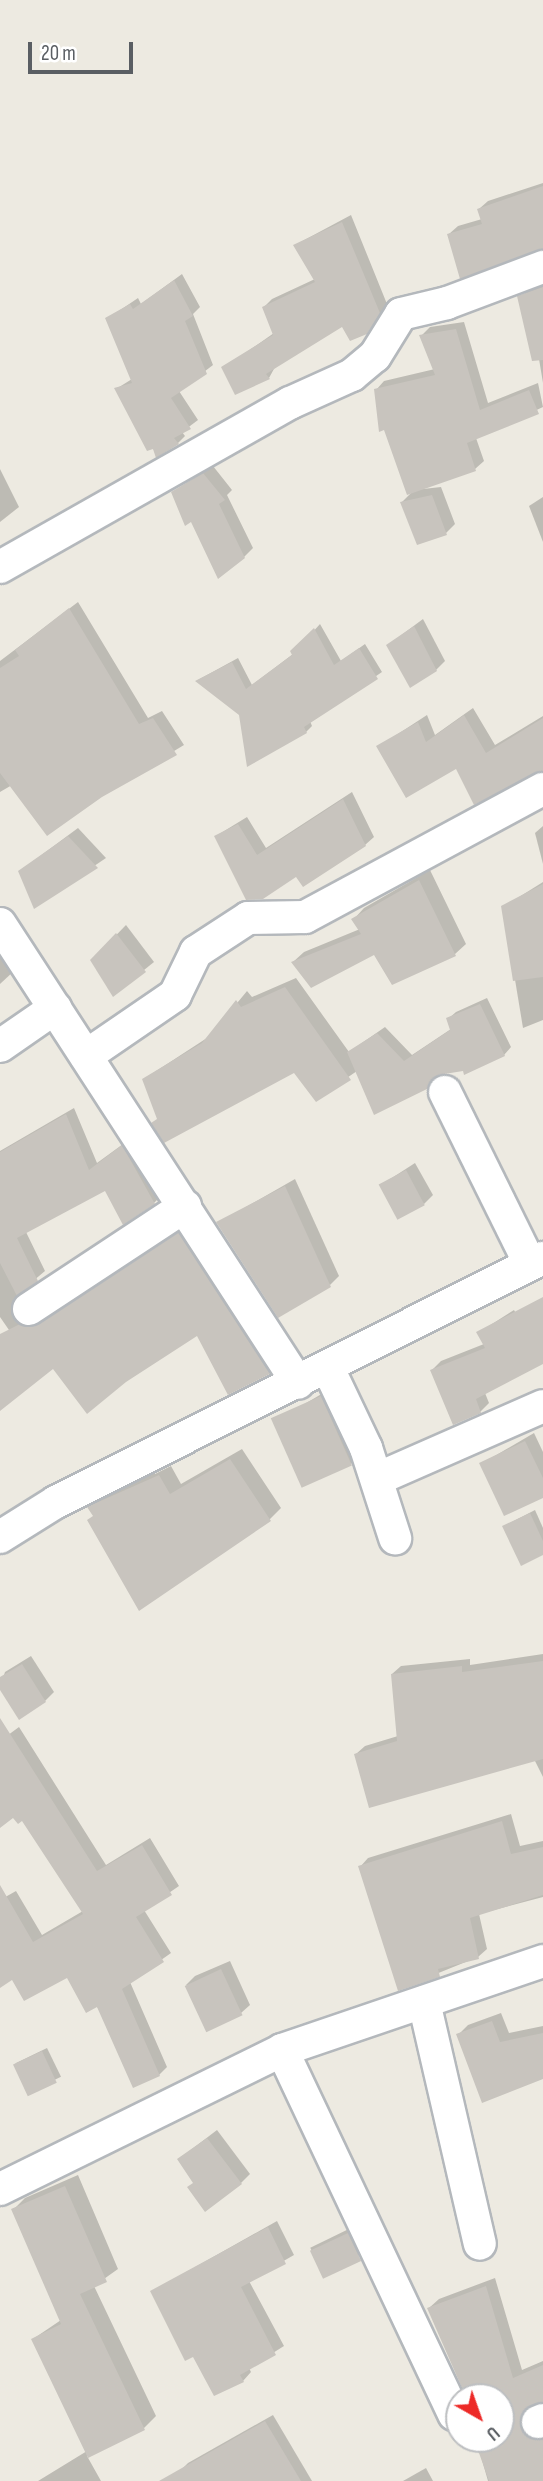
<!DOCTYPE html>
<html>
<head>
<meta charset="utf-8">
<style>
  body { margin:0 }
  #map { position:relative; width:543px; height:2481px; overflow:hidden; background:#edeae1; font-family:"Sofia Sans Condensed",sans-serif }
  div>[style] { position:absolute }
  .shadow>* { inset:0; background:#0003; transform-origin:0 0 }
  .building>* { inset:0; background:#c8c4be; transform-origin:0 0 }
  .roads { filter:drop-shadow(2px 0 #b4b8bc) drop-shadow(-2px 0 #b4b8bc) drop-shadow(0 2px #b4b8bc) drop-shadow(0 -2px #b4b8bc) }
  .street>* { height:32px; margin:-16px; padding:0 16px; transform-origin:16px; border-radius:16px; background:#fff }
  span { translate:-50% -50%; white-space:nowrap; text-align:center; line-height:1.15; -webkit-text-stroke:5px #fff; paint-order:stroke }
  .north { position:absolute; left:445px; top:2383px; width:70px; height:70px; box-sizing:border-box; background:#fff; border:2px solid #bdbfc1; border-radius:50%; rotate:140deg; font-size:19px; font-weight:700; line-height:28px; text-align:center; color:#5a5e63 }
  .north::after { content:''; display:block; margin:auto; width:24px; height:32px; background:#ed2a27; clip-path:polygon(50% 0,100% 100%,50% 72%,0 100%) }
  .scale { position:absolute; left:28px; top:42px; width:105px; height:32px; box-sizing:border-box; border:4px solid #5a5e63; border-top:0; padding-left:9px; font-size:21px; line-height:24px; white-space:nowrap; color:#5a5e63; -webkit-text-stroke:5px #fff; paint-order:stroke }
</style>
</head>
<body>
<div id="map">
  <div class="shadow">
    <div style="clip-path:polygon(543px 183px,543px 249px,449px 234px,458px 226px,482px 219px,479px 209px,488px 201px)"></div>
    <div style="clip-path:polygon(351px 215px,387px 304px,375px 323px,366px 332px,343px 325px,275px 367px,269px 378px,224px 368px,274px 333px,264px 307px,272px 299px,315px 279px,295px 245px)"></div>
    <div style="clip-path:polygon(182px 274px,200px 307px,193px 314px,213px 365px,179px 391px,198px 420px,182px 432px,185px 436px,178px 443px,157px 455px,116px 389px,132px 379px,107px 319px,138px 298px,141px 304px)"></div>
    <div style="clip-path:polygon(543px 282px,543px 383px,532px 317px,519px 297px)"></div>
    <div style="clip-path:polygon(464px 322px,488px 403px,538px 383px,543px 407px,476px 438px,484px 461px,475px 469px,414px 490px,441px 487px,455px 524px,446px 533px,402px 502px,414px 490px,376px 390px,384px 381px,435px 369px,421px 336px,430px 327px)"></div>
    <div style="clip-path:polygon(213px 466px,232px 490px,227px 495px,253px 548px,244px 557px,192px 520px,173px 492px)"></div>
    <div style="clip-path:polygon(0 469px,19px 507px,0 522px)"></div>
    <div style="clip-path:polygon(543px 497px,543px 542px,529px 506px)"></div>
    <div style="clip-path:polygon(78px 602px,148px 718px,162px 711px,184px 745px,101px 795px,12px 785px,0 792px,0 661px)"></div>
    <div style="clip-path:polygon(423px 619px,445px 661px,436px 670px,388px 645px)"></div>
    <div style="clip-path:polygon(320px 624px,341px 661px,365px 644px,382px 672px,310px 721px,312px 726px,306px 732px,241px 715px,198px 680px,238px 658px,252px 685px,293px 654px)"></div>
    <div style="clip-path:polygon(473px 708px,495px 745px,543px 716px,543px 758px,456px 767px,378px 747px,427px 715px,435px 735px)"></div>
    <div style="clip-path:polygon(352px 792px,374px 837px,365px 845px,297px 874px,216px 836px,247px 817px,266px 848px)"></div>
    <div style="clip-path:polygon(543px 826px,543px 864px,535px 833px)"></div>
    <div style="clip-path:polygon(78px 828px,106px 858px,35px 906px,20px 871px)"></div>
    <div style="clip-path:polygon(430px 870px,466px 944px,455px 954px,374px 953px,293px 962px,304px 952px,360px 929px,354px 919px,364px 908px)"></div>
    <div style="clip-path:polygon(543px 882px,543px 1020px,523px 1028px,503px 907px)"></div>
    <div style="clip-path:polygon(126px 925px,154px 962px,113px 995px,92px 960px)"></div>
    <div style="clip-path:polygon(0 955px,14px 971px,0 984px)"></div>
    <div style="clip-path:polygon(296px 978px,349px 1052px,385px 1027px,412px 1055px,451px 1029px,448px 1019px,456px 1012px,487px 998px,511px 1047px,504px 1055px,464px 1069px,357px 1071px,316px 1099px,294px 1070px,159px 1118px,144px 1079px,210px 1036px,247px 991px,252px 997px)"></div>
    <div style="clip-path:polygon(74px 1108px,97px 1163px,130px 1139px,162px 1195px,154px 1203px,106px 1188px,26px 1232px,45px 1271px,20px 1292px,21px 1310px,30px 1318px,49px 1317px,187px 1226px,277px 1365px,269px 1373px,229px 1393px,198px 1333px,53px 1366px,0 1409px,0 1357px,18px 1343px,0 1317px,0 1151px)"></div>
    <div style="clip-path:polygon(415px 1163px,433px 1195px,424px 1204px,381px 1185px)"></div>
    <div style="clip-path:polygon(295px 1179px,339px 1276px,330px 1285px,218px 1223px)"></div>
    <div style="clip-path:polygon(514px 1310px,541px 1359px,485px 1393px,489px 1403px,480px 1412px,432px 1370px,441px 1361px,484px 1344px,478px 1333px)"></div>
    <div style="clip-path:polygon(330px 1389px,360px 1455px,351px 1464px,274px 1422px)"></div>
    <div style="clip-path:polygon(534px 1433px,543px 1452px,543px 1496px,481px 1464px)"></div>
    <div style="clip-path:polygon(242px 1449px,281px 1508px,269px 1520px,94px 1515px,90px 1507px,101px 1496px,153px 1470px,155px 1474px,171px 1466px,181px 1484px)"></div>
    <div style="clip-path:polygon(535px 1510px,543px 1528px,543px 1553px,504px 1526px)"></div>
    <div style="clip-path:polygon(543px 1654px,543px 1777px,534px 1759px,356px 1754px,365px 1746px,398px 1736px,392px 1674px,401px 1666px,470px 1659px,470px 1665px)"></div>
    <div style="clip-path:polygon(31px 1656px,54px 1692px,45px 1701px,0 1687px,5px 1672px)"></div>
    <div style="clip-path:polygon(19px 1727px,106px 1865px,150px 1838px,179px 1886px,144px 1910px,171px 1953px,130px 1982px,167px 2067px,159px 2075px,68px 1975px,13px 1978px,0 1986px,0 1900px,16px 1891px,42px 1935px,83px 1911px,22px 1819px,14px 1815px,0 1826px,0 1741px)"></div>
    <div style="clip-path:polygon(511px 1814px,520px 1846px,543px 1841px,543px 1897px,479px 1914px,487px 1949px,478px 1957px,399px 1989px,360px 1867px,368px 1858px)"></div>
    <div style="clip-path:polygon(230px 1961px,250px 2005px,241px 2013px,186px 1985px,195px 1976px)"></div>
    <div style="clip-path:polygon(501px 2013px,509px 2033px,543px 2026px,543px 2078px,458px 2035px,468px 2025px)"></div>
    <div style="left:47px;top:2048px;width:32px;height:35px;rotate:64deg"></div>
    <div style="clip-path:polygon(217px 2130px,250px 2174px,241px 2183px,195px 2182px,179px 2159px)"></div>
    <div style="clip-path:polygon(78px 2175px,118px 2269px,94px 2286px,156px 2416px,144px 2428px,87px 2456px,101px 2481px,38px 2481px,87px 2451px,33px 2339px,61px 2320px,13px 2210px,25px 2198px)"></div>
    <div style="clip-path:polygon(277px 2221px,294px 2255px,249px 2281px,284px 2346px,249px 2368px,251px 2372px,243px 2381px,194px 2355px,153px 2291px)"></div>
    <div style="left:357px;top:2225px;width:28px;height:52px;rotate:64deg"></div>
    <div style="clip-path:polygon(495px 2278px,522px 2370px,543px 2361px,543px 2400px,529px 2408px,530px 2420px,543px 2430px,543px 2481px,488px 2481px,476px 2439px,501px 2439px,501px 2397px,468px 2397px,429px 2308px,439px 2299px)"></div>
    <div style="clip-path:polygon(273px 2415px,312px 2481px,186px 2481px,180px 2471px,188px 2463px)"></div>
    <div style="clip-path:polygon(426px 2468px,433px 2481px,403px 2481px)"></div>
  </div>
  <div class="building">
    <div style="clip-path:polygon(543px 186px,543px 249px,460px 279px,447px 234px,482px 224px,477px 209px)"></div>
    <div style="clip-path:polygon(342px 222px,380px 313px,367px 334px,350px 341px,342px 327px,266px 374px,270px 379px,235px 395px,221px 367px,273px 335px,262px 307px,315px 282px,293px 245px)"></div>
    <div style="clip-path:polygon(174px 280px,193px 316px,185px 321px,207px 374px,171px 398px,191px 429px,174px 438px,179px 444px,156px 458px,153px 449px,147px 451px,114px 388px,132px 383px,105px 318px,130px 304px,133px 309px)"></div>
    <div style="clip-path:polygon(543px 287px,543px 360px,532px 361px,517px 296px)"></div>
    <div style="clip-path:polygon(456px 329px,480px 410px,529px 390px,539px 414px,467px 443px,476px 471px,407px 495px,384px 430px,379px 432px,374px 389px,435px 375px,419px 335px)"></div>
    <div style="clip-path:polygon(203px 473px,225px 500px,219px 504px,245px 558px,218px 579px,191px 522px,185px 526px,171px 492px)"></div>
    <div style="clip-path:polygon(432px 495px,447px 535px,417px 545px,400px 502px)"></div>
    <div style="clip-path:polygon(69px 608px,139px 724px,153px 718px,177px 755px,102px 797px,47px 836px,0 773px,0 668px,19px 656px,15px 650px)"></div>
    <div style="clip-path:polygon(414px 626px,437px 671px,410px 688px,386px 645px)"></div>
    <div style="clip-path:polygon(314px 628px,334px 665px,359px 648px,378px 679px,304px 727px,307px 733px,247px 767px,239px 715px,195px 681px,232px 662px,246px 689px,292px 655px,290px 651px)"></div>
    <div style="clip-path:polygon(464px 715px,486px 753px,543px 718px,543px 771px,474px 805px,456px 769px,406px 798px,376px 746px,418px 722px,426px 742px)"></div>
    <div style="clip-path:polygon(343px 799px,366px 846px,303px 887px,296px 877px,263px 899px,246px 900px,214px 836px,238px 824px,257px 855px)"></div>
    <div style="clip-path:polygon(68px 836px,98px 868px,34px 909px,18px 871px)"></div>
    <div style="clip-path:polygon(419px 880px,456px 956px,392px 985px,374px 955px,311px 988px,291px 962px,361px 934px,351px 919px)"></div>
    <div style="clip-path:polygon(543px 884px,543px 977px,513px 981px,501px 906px)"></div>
    <div style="clip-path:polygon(116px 933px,146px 972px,113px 997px,90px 960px)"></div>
    <div style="clip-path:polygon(285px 987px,351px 1080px,316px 1102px,294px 1073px,164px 1143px,151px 1123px,157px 1119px,142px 1079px,202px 1043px,236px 1000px,241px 1007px)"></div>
    <div style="clip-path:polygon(480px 1004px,505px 1056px,464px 1075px,463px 1071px,438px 1075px,427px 1089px,374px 1115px,347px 1052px,377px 1033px,404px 1061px,450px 1030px,446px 1018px)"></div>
    <div style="clip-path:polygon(66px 1114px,89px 1170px,122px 1145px,155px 1204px,123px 1225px,105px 1191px,17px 1238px,38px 1281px,17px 1296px,0 1263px,0 1152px)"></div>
    <div style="left:406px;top:1170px;width:40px;height:31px;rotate:62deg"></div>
    <div style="clip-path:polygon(285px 1186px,331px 1287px,278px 1318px,216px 1222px)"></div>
    <div style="clip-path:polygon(178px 1232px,270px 1374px,228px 1395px,197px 1336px,126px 1382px,87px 1414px,53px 1369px,0 1411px,0 1334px,20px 1324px,39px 1324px)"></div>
    <div style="clip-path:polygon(543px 1297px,543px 1364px,476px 1399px,481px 1413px,453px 1425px,430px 1370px,485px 1348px,476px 1332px)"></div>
    <div style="left:321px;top:1396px;width:76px;height:55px;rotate:66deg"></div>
    <div style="clip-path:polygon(525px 1441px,543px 1478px,543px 1498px,504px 1516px,479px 1463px)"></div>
    <div style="clip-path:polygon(230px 1459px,271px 1521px,139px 1611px,87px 1520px,93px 1516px,87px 1507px,159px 1475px,170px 1494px)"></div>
    <div style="clip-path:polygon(530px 1513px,543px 1541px,543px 1555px,521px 1566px,502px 1526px)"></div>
    <div style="clip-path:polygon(543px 1661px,543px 1759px,369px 1808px,354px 1754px,397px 1741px,391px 1674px,462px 1666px,462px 1672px)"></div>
    <div style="clip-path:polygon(22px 1664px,46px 1702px,19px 1720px,0 1690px,0 1677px)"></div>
    <div style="clip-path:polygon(0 1718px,97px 1871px,142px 1845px,172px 1895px,136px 1917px,164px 1962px,122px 1989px,160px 2076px,133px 2088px,97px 2007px,86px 2013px,67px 1978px,24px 2001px,12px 1980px,0 1988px,0 1885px,33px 1942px,83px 1914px,22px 1821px,18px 1824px,13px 1818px,0 1828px)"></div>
    <div style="clip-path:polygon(502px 1821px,511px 1854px,543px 1847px,543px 1895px,470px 1918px,479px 1959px,438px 1969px,440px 1977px,398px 1991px,358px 1866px)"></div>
    <div style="left:221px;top:1969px;width:51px;height:40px;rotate:65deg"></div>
    <div style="clip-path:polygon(492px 2021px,500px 2042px,543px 2033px,543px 2079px,482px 2103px,456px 2034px)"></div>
    <div style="left:42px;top:2051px;width:35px;height:32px;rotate:65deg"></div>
    <div style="clip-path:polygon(207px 2138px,242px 2184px,205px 2212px,187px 2187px,193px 2183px,177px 2159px)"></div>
    <div style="clip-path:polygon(65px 2186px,107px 2282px,80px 2294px,145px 2430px,88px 2458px,31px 2339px,61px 2324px,11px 2209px)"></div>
    <div style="clip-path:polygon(268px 2227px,286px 2264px,241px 2287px,276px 2355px,240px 2375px,244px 2382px,214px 2396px,193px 2357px,185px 2361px,150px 2291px)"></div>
    <div style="left:348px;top:2233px;width:31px;height:42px;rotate:65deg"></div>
    <div style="clip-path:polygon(486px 2286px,513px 2378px,543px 2365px,543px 2402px,524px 2410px,520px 2420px,526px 2436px,543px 2439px,543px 2481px,489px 2481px,474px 2439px,501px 2439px,501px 2397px,466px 2397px,427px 2308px)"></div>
    <div style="clip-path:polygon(265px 2421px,301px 2481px,159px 2481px)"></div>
  </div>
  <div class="roads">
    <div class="street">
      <div style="left:0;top:567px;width:333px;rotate:-29.5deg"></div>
      <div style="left:290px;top:403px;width:68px;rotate:-24.3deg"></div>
      <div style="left:352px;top:375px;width:30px;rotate:-40deg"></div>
      <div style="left:375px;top:356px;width:49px;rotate:-58.2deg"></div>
      <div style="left:401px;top:314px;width:47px;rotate:-13.4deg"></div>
      <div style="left:447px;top:303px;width:103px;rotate:-20.6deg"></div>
      <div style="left:0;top:924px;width:547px;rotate:57.01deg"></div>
      <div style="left:0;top:1046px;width:67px;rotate:-34.6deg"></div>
      <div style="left:86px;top:1056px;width:108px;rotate:-34.4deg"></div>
      <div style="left:175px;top:995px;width:48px;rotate:-64deg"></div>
      <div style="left:196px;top:952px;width:62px;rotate:-33.2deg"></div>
      <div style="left:248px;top:918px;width:57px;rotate:-1deg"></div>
      <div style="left:305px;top:917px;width:270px;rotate:-28.3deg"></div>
      <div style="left:445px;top:1092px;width:192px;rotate:63.7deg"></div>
      <div style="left:29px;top:1309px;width:187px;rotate:-33.4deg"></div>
      <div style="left:328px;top:1368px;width:89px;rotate:64.6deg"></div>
      <div style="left:366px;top:1448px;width:95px;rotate:72.1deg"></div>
      <div style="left:377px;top:1479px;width:181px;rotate:-23.7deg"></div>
      <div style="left:0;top:1537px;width:66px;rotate:-32deg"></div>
      <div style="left:56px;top:1502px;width:545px;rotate:-26.61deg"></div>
      <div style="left:424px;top:2002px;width:248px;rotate:77deg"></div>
      <div style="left:282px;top:2050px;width:403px;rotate:64.7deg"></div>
      <div style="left:0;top:2189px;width:314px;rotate:-26.2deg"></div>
      <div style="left:282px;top:2050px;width:276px;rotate:-18.8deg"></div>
      <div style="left:538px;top:2422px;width:5px;rotate:-22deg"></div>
    </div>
  </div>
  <div class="north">U</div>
  <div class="scale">20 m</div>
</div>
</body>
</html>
